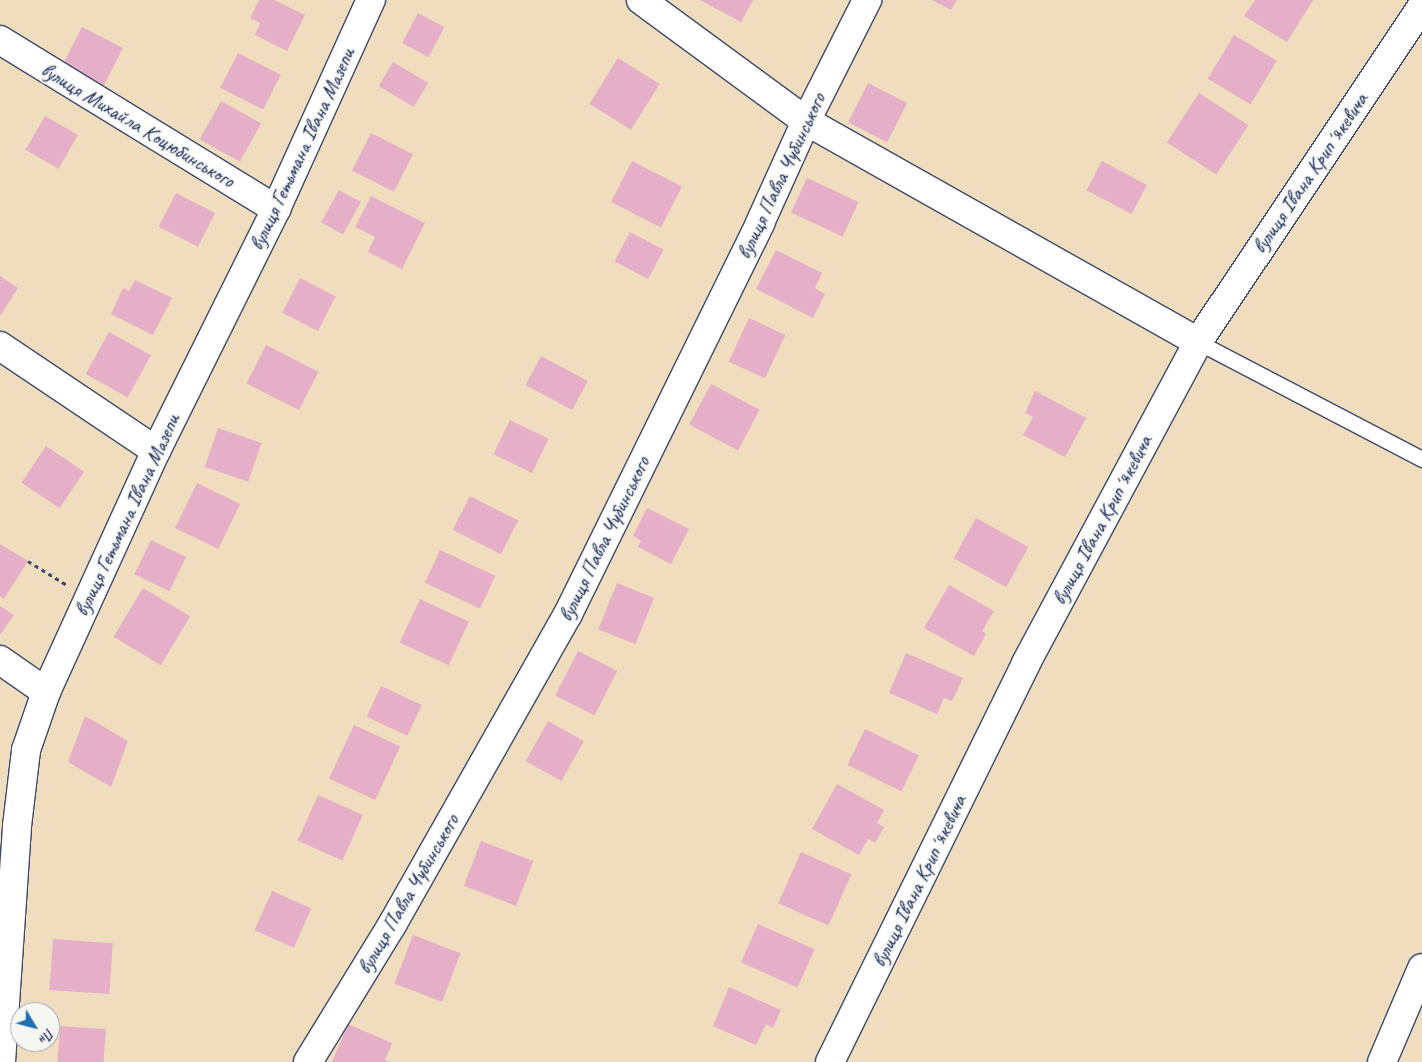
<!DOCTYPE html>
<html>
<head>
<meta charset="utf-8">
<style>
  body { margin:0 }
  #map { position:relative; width:1422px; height:1062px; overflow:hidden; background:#f0ddbd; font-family:Caveat,sans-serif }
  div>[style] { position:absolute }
  .building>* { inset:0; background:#e5afc8; transform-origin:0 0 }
  .path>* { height:3px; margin-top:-1.5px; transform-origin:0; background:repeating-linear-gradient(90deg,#3b496c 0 4px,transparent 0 8px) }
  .roads { filter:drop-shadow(1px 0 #3b496c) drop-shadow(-1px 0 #3b496c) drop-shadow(0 1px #3b496c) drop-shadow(0 -1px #3b496c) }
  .lane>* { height:15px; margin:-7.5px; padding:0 7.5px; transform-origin:7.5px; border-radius:7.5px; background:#fff }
  .street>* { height:28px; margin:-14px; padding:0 14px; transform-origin:14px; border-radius:14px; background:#fff }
  .secondary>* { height:28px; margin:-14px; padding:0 14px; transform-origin:14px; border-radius:14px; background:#fff }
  span { translate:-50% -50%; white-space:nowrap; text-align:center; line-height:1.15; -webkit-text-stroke:4px #f6f6f2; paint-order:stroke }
  .street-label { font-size:21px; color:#1b2f5e }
  .north { position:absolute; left:10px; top:1002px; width:50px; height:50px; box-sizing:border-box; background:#f6f6f2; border:1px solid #9ea6b7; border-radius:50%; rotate:127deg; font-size:14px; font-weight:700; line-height:20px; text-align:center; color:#1b2f5e }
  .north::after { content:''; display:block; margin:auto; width:18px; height:22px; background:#1f6fb2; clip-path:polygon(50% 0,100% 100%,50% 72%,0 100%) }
</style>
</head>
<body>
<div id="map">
  <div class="building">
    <div style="clip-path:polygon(259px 0,274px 0,305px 15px,287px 51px,255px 35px,260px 23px,250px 18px)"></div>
    <div style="clip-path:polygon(700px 0,753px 0,741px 22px)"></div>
    <div style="clip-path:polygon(932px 0,957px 0,951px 10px)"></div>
    <div style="clip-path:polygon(1255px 0,1313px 0,1287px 42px,1244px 16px)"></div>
    <div style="left:418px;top:13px;width:30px;height:34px;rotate:28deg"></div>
    <div style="left:82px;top:27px;width:46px;height:45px;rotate:27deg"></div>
    <div style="left:1234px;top:35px;width:50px;height:51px;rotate:31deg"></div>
    <div style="left:238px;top:53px;width:48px;height:39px;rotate:27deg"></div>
    <div style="left:618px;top:58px;width:49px;height:54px;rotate:32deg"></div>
    <div style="left:393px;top:62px;width:41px;height:28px;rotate:31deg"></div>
    <div style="left:868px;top:83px;width:44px;height:44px;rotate:27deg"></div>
    <div style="left:1199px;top:93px;width:59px;height:59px;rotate:33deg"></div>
    <div style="left:221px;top:101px;width:46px;height:44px;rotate:29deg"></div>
    <div style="left:45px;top:116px;width:38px;height:39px;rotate:30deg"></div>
    <div style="left:371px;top:133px;width:47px;height:42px;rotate:27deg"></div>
    <div style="left:632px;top:161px;width:56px;height:46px;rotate:27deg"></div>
    <div style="left:1102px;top:161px;width:51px;height:33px;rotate:28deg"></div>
    <div style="left:807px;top:178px;width:57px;height:38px;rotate:25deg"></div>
    <div style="left:339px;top:190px;width:25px;height:37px;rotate:29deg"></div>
    <div style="left:176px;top:193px;width:44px;height:38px;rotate:27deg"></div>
    <div style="clip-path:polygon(371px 196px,425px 223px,402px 269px,368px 252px,375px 237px,355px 227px)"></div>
    <div style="left:630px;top:232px;width:38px;height:33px;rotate:28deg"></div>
    <div style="clip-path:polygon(776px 250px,822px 273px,815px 288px,825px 294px,813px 318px,756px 289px)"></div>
    <div style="clip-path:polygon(0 276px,18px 288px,0 316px)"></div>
    <div style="left:300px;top:278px;width:40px;height:39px;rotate:27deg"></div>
    <div style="clip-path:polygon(135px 280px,172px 298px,153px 335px,111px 314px,123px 288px,129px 291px)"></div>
    <div style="left:749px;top:318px;width:40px;height:48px;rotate:25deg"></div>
    <div style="left:109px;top:332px;width:48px;height:48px;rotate:29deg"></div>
    <div style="left:266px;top:345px;width:59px;height:43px;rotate:27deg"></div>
    <div style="left:541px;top:356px;width:53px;height:33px;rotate:28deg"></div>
    <div style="left:711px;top:384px;width:55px;height:46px;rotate:28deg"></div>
    <div style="clip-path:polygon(1035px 391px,1086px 418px,1065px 457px,1023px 435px,1033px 417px,1025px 413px)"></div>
    <div style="left:510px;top:420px;width:43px;height:38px;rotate:26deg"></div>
    <div style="left:218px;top:428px;width:46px;height:41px;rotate:19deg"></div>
    <div style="left:46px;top:446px;width:46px;height:44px;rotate:34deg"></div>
    <div style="left:197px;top:483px;width:48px;height:50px;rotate:26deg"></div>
    <div style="left:470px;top:496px;width:54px;height:38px;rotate:27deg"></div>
    <div style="clip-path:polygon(647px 508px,689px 529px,671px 564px,638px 547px,641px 541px,633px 536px)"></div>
    <div style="left:976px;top:518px;width:60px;height:46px;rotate:29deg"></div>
    <div style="left:151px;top:540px;width:39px;height:38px;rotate:26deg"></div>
    <div style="clip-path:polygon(0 544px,28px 561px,4px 599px,0 596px)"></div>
    <div style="left:440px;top:550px;width:61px;height:36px;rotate:25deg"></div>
    <div style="left:617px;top:583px;width:40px;height:50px;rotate:22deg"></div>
    <div style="clip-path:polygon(949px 585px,994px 611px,982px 631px,986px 634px,974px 656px,924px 628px)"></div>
    <div style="left:143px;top:588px;width:55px;height:57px;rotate:31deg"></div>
    <div style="left:420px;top:599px;width:54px;height:48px;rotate:25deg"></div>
    <div style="clip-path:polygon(0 606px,14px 615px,0 635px)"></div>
    <div style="left:578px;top:651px;width:44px;height:50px;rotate:27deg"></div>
    <div style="clip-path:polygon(906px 653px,963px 678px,952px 701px,944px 698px,937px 714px,889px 693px)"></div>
    <div style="left:381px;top:686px;width:45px;height:34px;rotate:25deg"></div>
    <div style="clip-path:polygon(85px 716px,128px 741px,111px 787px,68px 762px)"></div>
    <div style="left:548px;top:721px;width:41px;height:46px;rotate:29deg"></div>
    <div style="left:354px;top:725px;width:51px;height:59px;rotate:25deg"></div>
    <div style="left:865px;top:729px;width:60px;height:40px;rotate:26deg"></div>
    <div style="clip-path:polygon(837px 784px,884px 810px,877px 823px,884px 827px,875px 843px,868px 839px,859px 855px,812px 829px)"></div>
    <div style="left:318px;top:795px;width:49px;height:50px;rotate:24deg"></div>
    <div style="left:481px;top:841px;width:56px;height:48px;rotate:21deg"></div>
    <div style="left:801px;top:852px;width:55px;height:56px;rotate:24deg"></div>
    <div style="left:272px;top:891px;width:43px;height:43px;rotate:24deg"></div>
    <div style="left:758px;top:924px;width:62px;height:42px;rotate:24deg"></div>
    <div style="left:413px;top:935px;width:51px;height:52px;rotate:21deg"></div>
    <div style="left:53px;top:939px;width:60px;height:51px;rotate:4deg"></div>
    <div style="clip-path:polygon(729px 987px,781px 1010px,773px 1028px,766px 1024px,756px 1045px,713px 1026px)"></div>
    <div style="clip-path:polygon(348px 1024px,392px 1043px,385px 1060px,389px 1062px,332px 1062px)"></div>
    <div style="left:60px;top:1026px;width:46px;height:36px;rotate:4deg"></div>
  </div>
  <div class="path">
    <div style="left:28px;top:561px;width:46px;rotate:31.6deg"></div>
  </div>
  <div class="roads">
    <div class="lane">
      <div style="left:1198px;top:342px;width:253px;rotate:27.6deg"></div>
    </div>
    <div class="street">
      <div style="left:641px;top:0;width:205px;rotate:36.3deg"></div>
      <div style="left:806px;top:121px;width:450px;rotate:29.4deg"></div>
      <div style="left:0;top:40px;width:324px;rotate:31.5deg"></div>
      <div style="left:0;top:346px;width:188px;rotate:33.9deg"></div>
      <div style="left:0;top:660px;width:56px;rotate:34.8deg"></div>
      <div style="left:1px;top:1062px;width:237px;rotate:-86.1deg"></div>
      <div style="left:17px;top:826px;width:77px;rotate:-83.2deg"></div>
      <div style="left:26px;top:750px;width:61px;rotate:-71deg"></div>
      <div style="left:46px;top:692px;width:265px;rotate:-65.5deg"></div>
      <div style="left:156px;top:451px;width:270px;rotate:-63.6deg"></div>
      <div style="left:276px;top:209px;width:230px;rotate:-65.6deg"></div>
      <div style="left:308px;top:1062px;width:161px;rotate:-58.5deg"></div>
      <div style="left:392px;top:925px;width:357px;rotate:-60.5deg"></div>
      <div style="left:568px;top:614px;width:436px;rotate:-63.8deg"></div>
      <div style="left:760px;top:223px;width:112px;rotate:-65.7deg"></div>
      <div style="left:806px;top:121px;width:136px;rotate:-63.2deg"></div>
    </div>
    <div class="secondary">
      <div style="left:830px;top:1062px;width:445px;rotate:-63.8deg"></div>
      <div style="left:1026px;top:663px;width:364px;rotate:-61.8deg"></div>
      <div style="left:1198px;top:342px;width:404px;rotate:-56.3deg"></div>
      <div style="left:1382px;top:1062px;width:102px;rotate:-66.9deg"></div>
    </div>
  </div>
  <div class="street-label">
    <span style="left:138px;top:125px;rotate:31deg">вулиця Михайла Коцюбинського</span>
    <span style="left:302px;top:149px;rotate:-65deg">вулиця Гетьмана Івана Мазепи</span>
    <span style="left:1310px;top:173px;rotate:-56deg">вулиця Івана Крипʼякевича</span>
    <span style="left:781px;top:176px;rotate:-65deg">вулиця Павла Чубинського</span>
    <span style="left:127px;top:515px;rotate:-65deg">вулиця Гетьмана Івана Мазепи</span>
    <span style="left:1102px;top:520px;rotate:-62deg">вулиця Івана Крипʼякевича</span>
    <span style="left:604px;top:539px;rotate:-64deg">вулиця Павла Чубинського</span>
    <span style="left:919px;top:881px;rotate:-64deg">вулиця Івана Крипʼякевича</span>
    <span style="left:408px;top:894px;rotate:-60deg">вулиця Павла Чубинського</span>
  </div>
  <div class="north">Пн</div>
</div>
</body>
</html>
